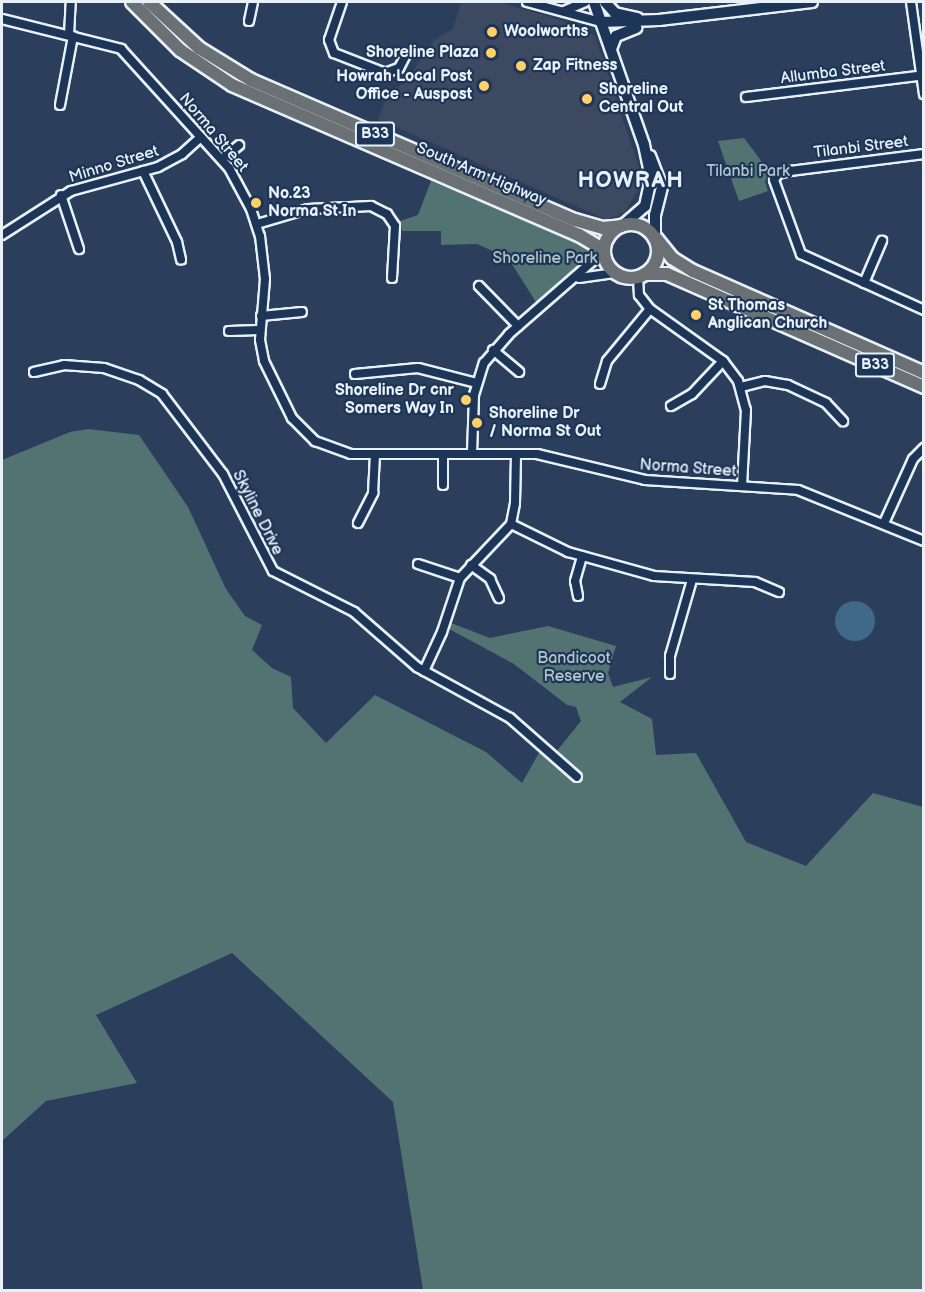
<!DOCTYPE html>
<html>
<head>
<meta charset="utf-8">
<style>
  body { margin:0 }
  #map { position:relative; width:925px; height:1292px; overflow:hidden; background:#2b3e5b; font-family:"Balsamiq Sans",sans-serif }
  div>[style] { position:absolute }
  .built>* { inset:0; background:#3c4960 }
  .green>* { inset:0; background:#537373 }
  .water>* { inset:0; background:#3f6987 }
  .round { border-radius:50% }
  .roads { filter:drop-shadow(2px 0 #e8f1f8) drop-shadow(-2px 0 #e8f1f8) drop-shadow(0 2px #e8f1f8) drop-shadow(0 -2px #e8f1f8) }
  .street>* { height:8px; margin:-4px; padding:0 4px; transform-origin:4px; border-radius:4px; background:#1d3557 }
  .secondary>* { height:10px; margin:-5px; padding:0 5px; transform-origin:5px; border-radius:5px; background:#1d3557 }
  .primary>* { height:12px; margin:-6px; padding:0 6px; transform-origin:6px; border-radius:6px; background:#6a7074 }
  .primary>.ring { margin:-6px; padding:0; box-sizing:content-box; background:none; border:12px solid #6a7074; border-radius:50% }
  .dots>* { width:16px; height:16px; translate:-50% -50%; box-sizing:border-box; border:3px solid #1d3557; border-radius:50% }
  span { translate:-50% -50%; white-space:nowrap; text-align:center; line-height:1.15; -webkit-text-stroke:4.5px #1d3557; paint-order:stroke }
  .shield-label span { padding:2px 4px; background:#1d3557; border:2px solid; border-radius:4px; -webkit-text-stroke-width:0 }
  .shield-label { font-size:15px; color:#e8f1f8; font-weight:700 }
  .poi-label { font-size:16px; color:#e8f1f8; font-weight:700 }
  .left { translate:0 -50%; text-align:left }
  .right { translate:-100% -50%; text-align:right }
  .street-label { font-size:16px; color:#e8f1f8 }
  .park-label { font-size:16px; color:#b4c5c9 }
  .district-label { font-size:22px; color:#e8f1f8; font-weight:700; letter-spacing:1.5px }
  .frame { position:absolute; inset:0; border:3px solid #e8f1f8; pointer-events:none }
</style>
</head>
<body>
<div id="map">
  <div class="built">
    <div style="clip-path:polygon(461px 2px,499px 2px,577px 25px,595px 36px,641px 173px,643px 181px,625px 212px,607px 220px,378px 119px,389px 91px,405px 83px,434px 40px,453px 29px)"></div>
  </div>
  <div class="green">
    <div style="clip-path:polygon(744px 138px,769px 171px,765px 181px,768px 191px,739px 201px,718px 141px)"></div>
    <div style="clip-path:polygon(431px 181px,573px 240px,594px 254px,536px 302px,508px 258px,477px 244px,441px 245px,441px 231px,402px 231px,400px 221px,418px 215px)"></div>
    <div style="clip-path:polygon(88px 429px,139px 435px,188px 507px,226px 589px,245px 616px,262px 625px,252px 650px,272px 668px,291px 677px,293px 708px,326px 743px,375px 695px,486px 752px,522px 783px,540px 751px,556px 752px,581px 721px,576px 707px,567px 705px,514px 664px,449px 629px,451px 623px,490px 638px,548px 626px,616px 646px,608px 673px,613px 687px,652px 677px,620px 702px,652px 719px,656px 755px,696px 753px,746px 842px,806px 866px,873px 793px,923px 807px,923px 1290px,423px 1290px,393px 1102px,232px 953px,96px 1015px,137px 1083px,46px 1101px,2px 1141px,2px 460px,70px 432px)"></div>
  </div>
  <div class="water">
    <div class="round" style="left:835px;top:601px;width:40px;height:40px"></div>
  </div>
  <div class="roads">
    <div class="street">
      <div style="left:342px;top:2px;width:40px;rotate:108.9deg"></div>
      <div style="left:329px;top:40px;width:14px;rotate:69deg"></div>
      <div style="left:334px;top:53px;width:55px;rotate:21.4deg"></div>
      <div style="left:385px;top:73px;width:15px;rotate:-20deg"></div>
      <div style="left:399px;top:68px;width:17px;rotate:-62deg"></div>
      <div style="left:527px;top:2px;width:77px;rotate:15.1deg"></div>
      <div style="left:911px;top:2px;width:93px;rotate:82deg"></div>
      <div style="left:564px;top:11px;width:23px;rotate:-23deg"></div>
      <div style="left:2px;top:19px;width:123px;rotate:14.1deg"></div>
      <div style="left:121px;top:49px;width:161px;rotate:47.8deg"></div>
      <div style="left:229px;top:168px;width:47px;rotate:61.8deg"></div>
      <div style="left:251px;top:209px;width:28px;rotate:72deg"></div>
      <div style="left:260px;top:236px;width:43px;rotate:83.4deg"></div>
      <div style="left:265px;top:279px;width:61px;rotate:94.7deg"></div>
      <div style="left:260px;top:340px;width:21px;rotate:79deg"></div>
      <div style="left:264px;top:361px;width:64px;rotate:63.8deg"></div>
      <div style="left:292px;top:418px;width:33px;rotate:45deg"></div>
      <div style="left:315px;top:441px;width:38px;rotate:20deg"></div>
      <div style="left:351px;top:454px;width:186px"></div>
      <div style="left:537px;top:454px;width:111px;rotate:13.5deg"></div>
      <div style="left:645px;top:480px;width:153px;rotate:3.7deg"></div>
      <div style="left:798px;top:490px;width:136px;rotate:22deg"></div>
      <div style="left:249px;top:21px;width:19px;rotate:-78deg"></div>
      <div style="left:69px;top:35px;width:33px;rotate:-87deg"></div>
      <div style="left:746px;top:97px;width:179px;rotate:-7deg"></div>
      <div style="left:60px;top:105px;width:70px;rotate:-79.3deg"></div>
      <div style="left:924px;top:154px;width:135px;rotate:172.8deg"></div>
      <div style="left:790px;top:171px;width:12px;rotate:166deg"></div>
      <div style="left:778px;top:174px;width:7px;rotate:124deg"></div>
      <div style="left:774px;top:180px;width:79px;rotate:70deg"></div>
      <div style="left:801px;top:254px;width:135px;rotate:24.5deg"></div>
      <div style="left:222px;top:159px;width:22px;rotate:-39deg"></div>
      <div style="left:143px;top:171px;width:79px;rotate:64.4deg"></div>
      <div style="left:177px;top:242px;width:18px;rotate:77deg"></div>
      <div style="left:61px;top:195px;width:57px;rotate:71.6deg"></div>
      <div style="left:257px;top:224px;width:53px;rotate:-16.4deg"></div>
      <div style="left:308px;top:209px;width:63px;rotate:-2.7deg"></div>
      <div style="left:371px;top:206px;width:18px;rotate:27deg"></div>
      <div style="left:387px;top:214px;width:14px;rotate:56deg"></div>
      <div style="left:395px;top:226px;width:52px;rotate:93.3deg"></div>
      <div style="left:2px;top:235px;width:82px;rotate:-32.5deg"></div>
      <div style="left:71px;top:191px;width:90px;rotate:-15.4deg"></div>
      <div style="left:158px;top:167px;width:27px;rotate:-28deg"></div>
      <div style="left:182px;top:154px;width:25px;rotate:-42deg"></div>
      <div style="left:638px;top:277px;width:18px;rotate:87deg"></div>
      <div style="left:639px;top:295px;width:18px;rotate:52deg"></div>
      <div style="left:650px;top:309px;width:90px;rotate:35.5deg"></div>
      <div style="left:723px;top:361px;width:25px;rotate:53deg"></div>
      <div style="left:738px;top:381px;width:30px;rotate:75deg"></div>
      <div style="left:746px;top:410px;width:76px;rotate:93deg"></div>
      <div style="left:579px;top:278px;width:37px;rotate:-8deg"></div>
      <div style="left:864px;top:283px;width:46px;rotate:-66.8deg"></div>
      <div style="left:479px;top:286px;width:56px;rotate:45.7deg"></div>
      <div style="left:261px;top:316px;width:41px;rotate:-5.6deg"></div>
      <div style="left:229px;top:331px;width:30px;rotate:-2deg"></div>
      <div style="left:493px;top:350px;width:34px;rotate:40deg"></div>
      <div style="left:34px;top:372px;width:31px;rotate:-13deg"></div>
      <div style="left:64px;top:365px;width:40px;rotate:4.3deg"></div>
      <div style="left:104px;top:368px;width:37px;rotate:19deg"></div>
      <div style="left:139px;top:380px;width:27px;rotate:31deg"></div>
      <div style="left:162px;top:394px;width:101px;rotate:52.7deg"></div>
      <div style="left:223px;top:474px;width:109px;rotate:62.7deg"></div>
      <div style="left:273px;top:571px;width:91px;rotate:26.8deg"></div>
      <div style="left:354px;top:612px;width:84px;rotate:41.1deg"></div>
      <div style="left:417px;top:667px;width:106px;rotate:28.7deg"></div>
      <div style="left:510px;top:718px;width:89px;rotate:41.4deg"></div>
      <div style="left:355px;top:374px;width:63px;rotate:-5.4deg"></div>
      <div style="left:418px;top:368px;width:61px;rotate:14.3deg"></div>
      <div style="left:600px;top:384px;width:24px;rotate:-73deg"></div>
      <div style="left:607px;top:361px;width:67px;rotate:-50.4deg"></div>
      <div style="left:741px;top:387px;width:25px;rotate:-14deg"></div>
      <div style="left:765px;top:381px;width:23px;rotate:10deg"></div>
      <div style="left:788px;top:385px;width:42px;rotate:25.3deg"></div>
      <div style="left:826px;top:403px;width:25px;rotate:47deg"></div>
      <div style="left:671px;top:406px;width:24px;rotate:-30deg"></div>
      <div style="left:692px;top:394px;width:45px;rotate:-46.8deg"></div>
      <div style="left:472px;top:453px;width:58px;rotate:-88deg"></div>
      <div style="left:474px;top:395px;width:34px;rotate:-73deg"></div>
      <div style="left:484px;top:363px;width:38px;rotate:-49deg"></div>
      <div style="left:509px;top:334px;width:126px;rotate:-41.1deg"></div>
      <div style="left:443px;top:485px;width:31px;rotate:-90deg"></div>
      <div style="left:358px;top:523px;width:34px;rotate:-63deg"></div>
      <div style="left:373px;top:493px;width:39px;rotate:-87deg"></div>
      <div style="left:884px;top:523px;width:70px;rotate:-65.6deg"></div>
      <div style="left:913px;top:459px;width:16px;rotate:-45deg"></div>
      <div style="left:511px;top:524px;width:64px;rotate:26.2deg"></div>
      <div style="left:568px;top:552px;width:89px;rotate:15.6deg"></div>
      <div style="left:654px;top:576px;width:101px;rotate:3.4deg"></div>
      <div style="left:755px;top:582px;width:26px;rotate:23deg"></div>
      <div style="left:418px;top:564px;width:44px;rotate:18.4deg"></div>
      <div style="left:471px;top:565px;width:24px;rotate:36deg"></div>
      <div style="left:490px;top:579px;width:21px;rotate:65deg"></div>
      <div style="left:578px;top:596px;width:15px;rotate:-101deg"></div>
      <div style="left:575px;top:581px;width:26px;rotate:-74deg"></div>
      <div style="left:424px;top:671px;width:43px;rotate:-65.2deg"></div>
      <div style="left:442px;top:632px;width:57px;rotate:-71.6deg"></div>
      <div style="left:460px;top:578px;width:74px;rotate:-46.6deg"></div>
      <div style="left:511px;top:524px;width:21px;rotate:-79deg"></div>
      <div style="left:515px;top:503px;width:49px;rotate:-88.8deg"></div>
      <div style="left:670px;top:674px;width:18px;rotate:-90deg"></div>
      <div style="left:670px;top:656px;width:79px;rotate:-73.9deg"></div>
    </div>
    <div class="secondary">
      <div style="left:594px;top:2px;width:151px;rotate:70.7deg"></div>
      <div style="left:644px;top:145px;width:34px;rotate:78deg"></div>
      <div style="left:651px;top:178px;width:29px;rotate:102deg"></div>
      <div style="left:645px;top:206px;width:29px;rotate:139deg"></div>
      <div style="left:605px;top:2px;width:15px;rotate:48deg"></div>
      <div style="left:615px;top:13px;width:23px;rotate:13deg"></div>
      <div style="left:601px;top:22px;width:58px;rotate:-2deg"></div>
      <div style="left:659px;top:20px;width:154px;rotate:-6.7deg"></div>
      <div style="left:611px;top:49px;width:14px;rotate:-69deg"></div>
      <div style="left:616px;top:36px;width:22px;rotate:-22deg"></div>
      <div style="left:650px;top:156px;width:33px;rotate:69deg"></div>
      <div style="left:662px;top:187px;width:29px;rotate:104deg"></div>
      <div style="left:655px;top:215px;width:21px;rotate:90deg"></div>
    </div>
    <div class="primary">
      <div style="left:132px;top:2px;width:68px;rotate:45deg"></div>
      <div style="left:180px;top:50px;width:63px;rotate:33.9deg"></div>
      <div style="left:232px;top:85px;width:378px;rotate:23.4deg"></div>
      <div style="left:579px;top:235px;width:29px;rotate:31deg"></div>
      <div style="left:149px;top:2px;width:68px;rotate:42.6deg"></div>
      <div style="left:199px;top:48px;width:61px;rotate:31.6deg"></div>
      <div style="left:251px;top:80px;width:353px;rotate:23.4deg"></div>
      <div style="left:575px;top:220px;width:29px;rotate:16deg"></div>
      <div style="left:603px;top:228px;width:18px;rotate:-6deg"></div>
      <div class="ring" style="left:604px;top:224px;width:42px;height:42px"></div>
      <div style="left:656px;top:238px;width:26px;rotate:51deg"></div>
      <div style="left:672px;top:258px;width:25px;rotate:32deg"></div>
      <div style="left:693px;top:271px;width:253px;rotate:23.8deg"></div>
      <div style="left:645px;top:274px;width:22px"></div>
      <div style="left:667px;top:274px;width:281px;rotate:23.7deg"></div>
    </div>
  </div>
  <div class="dots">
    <div style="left:492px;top:32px;background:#ffd166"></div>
    <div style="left:491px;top:53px;background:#ffd166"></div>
    <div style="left:521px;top:66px;background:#ffd166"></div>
    <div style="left:484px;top:86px;background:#ffd166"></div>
    <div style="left:587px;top:99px;background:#ffd166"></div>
    <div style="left:256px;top:203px;background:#ffd166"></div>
    <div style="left:696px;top:315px;background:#ffd166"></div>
    <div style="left:466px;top:400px;background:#ffd166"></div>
    <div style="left:477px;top:423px;background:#ffd166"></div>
  </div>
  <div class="shield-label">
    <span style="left:375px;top:134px">B33</span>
    <span style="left:875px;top:365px">B33</span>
  </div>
  <div class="poi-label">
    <span class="left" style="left:504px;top:32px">Woolworths</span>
    <span class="right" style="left:479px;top:53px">Shoreline Plaza</span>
    <span class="left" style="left:533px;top:66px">Zap Fitness</span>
    <span class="right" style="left:472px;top:86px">Howrah Local Post<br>Office - Auspost</span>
    <span class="left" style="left:599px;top:99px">Shoreline<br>Central Out</span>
    <span class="left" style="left:268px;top:203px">No.23<br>Norma St In</span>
    <span class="left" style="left:708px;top:315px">St Thomas<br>Anglican Church</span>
    <span class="right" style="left:454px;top:400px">Shoreline Dr cnr<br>Somers Way In</span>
    <span class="left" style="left:489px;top:423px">Shoreline Dr<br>/ Norma St Out</span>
  </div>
  <div class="street-label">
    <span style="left:833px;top:73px;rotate:-7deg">Allumba Street</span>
    <span style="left:213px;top:133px;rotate:50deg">Norma Street</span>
    <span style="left:861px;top:148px;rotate:-7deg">Tilanbi Street</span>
    <span style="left:114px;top:165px;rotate:-17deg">Minno Street</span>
    <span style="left:481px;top:175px;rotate:23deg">South Arm Highway</span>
    <span style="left:688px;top:469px;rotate:4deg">Norma Street</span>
    <span style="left:257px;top:513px;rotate:63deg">Skyline Drive</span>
  </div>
  <div class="park-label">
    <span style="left:748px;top:172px">Tilanbi Park</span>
    <span style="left:545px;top:259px">Shoreline Park</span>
    <span style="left:574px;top:668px">Bandicoot<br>Reserve</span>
  </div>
  <div class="district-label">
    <span style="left:631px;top:181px">HOWRAH</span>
  </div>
  <div class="frame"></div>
</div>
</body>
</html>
